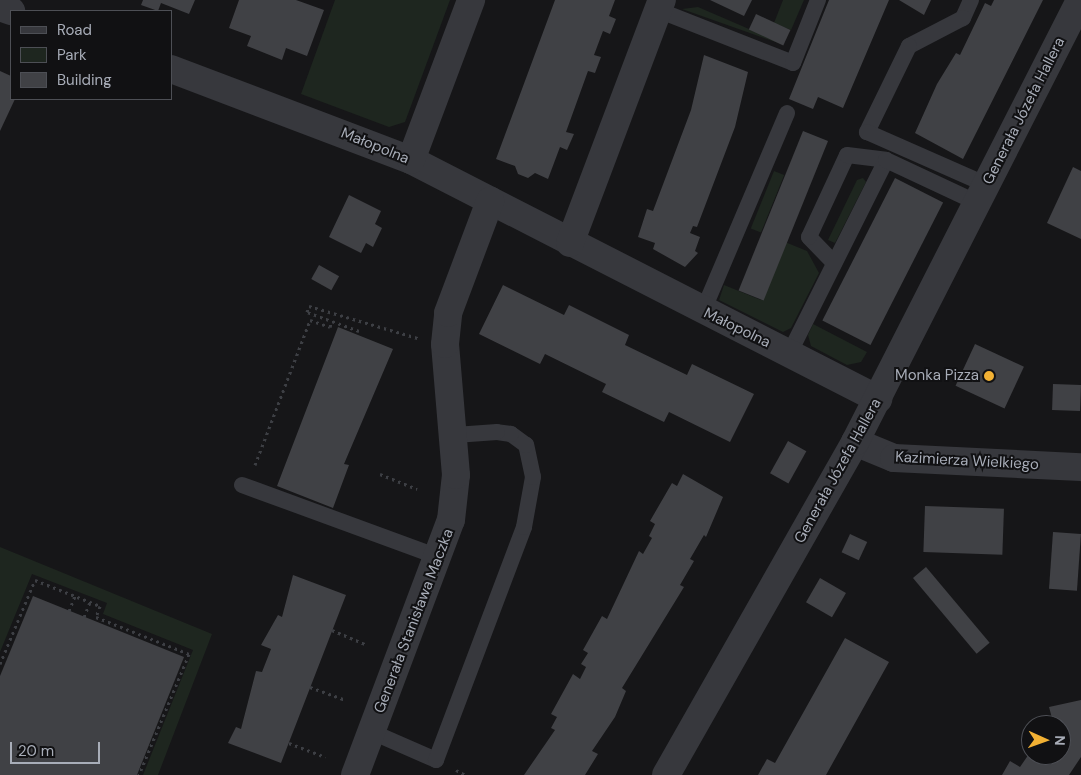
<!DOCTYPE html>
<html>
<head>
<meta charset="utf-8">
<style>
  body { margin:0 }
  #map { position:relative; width:1081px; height:775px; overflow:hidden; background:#161618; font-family:"DM Sans",sans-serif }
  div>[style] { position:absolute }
  .green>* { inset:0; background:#1e261f; transform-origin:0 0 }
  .building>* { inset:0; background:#404145; transform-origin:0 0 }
  .path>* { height:3px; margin-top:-1.5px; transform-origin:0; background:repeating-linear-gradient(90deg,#3d3f44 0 2.5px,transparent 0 6.5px) }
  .lane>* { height:16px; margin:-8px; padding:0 8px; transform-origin:8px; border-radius:8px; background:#37383d }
  .street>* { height:28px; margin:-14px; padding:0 14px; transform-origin:14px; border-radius:14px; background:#37383d }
  .dots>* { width:14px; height:14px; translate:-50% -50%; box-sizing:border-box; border:2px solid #111113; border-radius:50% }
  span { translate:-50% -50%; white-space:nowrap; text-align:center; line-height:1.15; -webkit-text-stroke:4px #111113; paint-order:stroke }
  .street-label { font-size:15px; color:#a8adb8 }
  .poi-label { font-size:15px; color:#a8adb8 }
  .right { translate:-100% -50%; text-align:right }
  .legend { position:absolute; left:10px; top:10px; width:162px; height:90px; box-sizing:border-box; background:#111113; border:1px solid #4d4f55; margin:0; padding:6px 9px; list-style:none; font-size:15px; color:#a8adb8 }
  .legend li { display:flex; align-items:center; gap:10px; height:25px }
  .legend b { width:25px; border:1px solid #4d4f55 }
  .north { position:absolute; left:1021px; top:715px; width:50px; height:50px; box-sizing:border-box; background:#111113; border:1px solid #4d4f55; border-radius:50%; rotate:92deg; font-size:14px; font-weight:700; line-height:20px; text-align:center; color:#a8adb8 }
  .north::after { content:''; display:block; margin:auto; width:18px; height:22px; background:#f2b134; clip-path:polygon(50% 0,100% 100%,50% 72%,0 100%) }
  .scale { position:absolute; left:10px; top:742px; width:90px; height:22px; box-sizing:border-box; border:2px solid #a8adb8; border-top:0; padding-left:6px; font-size:15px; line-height:18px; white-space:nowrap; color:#a8adb8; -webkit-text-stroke:4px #111113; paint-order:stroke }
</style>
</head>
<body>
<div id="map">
  <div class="green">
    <div style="clip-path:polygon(335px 0,450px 0,405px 122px,389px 127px,301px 94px)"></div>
    <div style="clip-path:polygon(783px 0,804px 0,791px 30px,774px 23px)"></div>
    <div style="clip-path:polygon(698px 7px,749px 29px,784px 45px,682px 9px)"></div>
    <div style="left:774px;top:171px;width:11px;height:62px;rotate:22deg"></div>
    <div style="clip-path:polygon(863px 178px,866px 182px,835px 243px,828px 240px,857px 180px)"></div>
    <div style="clip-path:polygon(785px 242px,807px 251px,819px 273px,791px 328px,783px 332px,719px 300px,724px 285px,761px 300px)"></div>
    <div style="clip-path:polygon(813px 324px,867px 352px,861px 362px,847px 365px,811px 346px,808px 335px)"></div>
    <div style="clip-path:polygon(0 547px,212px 634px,158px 775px,143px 775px,193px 650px,103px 614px,107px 603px,32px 574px,0 652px)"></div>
  </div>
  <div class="building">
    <div style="clip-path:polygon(143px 0,195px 0,189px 14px,161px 3px,158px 11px,141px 5px)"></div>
    <div style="clip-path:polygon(239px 0,296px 0,324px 10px,307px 56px,286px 48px,282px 60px,247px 46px,251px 36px,229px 28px)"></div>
    <div style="clip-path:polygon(555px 0,615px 0,609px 16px,616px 19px,610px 34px,603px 31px,594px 55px,601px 57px,595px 73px,588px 71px,566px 132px,574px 134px,567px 150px,560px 147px,548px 179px,535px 173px,528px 178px,518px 174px,515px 166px,496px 159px)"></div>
    <div style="clip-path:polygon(710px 0,752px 0,744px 16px)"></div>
    <div style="clip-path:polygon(829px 0,889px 0,843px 108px,818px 97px,813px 109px,789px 99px)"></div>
    <div style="clip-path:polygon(899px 0,931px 0,924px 15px)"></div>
    <div style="clip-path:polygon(994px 0,1043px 0,963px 159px,915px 133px,937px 84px,956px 53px,960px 55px,985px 3px,991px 6px)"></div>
    <div style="left:756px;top:14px;width:38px;height:17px;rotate:25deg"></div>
    <div style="clip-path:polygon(704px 55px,748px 72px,735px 127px,697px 227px,693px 226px,690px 233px,700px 237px,695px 251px,698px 253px,685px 267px,653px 249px,655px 243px,638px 237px,647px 209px,653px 211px,691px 110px)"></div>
    <div style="clip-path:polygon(0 71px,11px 76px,11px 99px,15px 99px,0 131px)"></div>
    <div style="left:803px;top:131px;width:27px;height:172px;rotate:22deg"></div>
    <div style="clip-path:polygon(1073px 167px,1081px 171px,1081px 239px,1047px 223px)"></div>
    <div style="left:895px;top:178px;width:54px;height:160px;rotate:27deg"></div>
    <div style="clip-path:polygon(349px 195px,381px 211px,375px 224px,382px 228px,373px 247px,366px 243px,361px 253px,329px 237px)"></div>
    <div style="left:319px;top:265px;width:23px;height:16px;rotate:29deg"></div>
    <div style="clip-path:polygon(503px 285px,564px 315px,569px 305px,629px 335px,625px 345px,687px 375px,692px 364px,754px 394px,730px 442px,669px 412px,664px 422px,602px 392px,606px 384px,545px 354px,540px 364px,479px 334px)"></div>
    <div style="clip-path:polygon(338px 327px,393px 349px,344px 464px,349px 465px,333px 508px,277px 486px)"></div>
    <div style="left:975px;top:344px;width:54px;height:46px;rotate:25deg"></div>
    <div style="left:1053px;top:384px;width:28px;height:26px;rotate:2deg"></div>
    <div style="left:788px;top:441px;width:21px;height:37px;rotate:29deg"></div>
    <div style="clip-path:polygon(683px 474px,723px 497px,706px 537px,704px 535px,690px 559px,694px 561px,680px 585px,684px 587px,622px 688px,626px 691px,615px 717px,592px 751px,598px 754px,585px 775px,524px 775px,555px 730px,551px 728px,557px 717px,551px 714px,573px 674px,580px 679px,586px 667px,581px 664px,588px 653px,583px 650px,602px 616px,607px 619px,639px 551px,643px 554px,652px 538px,649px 536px,655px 524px,650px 521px,672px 483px,677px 486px)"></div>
    <div style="left:925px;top:506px;width:79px;height:46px;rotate:2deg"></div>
    <div style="left:1053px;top:532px;width:28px;height:57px;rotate:4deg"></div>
    <div style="left:850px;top:534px;width:19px;height:20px;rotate:25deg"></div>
    <div style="left:926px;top:567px;width:99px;height:17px;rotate:50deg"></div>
    <div style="clip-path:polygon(293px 575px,346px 595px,281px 763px,228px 743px,236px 727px,241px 729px,256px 671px,262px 672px,271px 649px,261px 645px,278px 615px,282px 617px)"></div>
    <div style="left:820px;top:578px;width:30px;height:28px;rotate:30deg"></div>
    <div style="clip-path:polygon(33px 596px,184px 657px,137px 775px,0 775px,0 676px)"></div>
    <div style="clip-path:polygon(845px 638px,889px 662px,826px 775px,758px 775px,767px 759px,775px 763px)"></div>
    <div style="clip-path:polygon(1081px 700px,1081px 757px,1069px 775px,1002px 775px,1010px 761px,1020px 767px,1031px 751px,1031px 755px,1061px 755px,1061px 725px,1048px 725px,1052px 718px,1049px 707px)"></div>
  </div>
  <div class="path">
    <div style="left:359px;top:331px;width:55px;rotate:-159.9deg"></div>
    <div style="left:307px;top:312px;width:6px;rotate:-72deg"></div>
    <div style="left:309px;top:306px;width:114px;rotate:16.4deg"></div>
    <div style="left:255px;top:465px;width:155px;rotate:-69.2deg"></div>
    <div style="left:310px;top:320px;width:21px;rotate:19deg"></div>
    <div style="left:330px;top:327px;width:6px;rotate:-72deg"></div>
    <div style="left:380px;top:474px;width:40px;rotate:22deg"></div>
    <div style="left:69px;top:611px;width:16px;rotate:-68deg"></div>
    <div style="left:84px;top:617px;width:16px;rotate:-68deg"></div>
    <div style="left:332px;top:630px;width:38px;rotate:23deg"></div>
    <div style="left:0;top:664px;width:91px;rotate:-67.4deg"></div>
    <div style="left:35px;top:580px;width:70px;rotate:21.8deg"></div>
    <div style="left:100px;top:606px;width:12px;rotate:110deg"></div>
    <div style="left:96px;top:617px;width:100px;rotate:21.7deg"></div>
    <div style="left:189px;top:654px;width:131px;rotate:112.5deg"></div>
    <div style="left:310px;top:687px;width:38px;rotate:20deg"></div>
    <div style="left:289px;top:743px;width:39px;rotate:21deg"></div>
    <div style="left:456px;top:770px;width:11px;rotate:27deg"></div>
  </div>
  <div class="lane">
    <div style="left:971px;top:0;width:20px;rotate:114deg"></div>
    <div style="left:963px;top:18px;width:61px;rotate:152.6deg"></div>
    <div style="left:909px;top:46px;width:96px;rotate:116deg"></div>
    <div style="left:867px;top:132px;width:131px;rotate:23.8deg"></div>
    <div style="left:658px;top:10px;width:145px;rotate:21.4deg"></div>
    <div style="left:793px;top:63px;width:68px;rotate:-68.4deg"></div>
    <div style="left:834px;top:263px;width:36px;rotate:-134deg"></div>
    <div style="left:809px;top:237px;width:90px;rotate:-65.1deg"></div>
    <div style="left:847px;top:155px;width:39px;rotate:7deg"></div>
    <div style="left:703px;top:311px;width:215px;rotate:-67deg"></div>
    <div style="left:789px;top:354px;width:217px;rotate:-63.4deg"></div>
    <div style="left:886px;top:160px;width:102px;rotate:25.1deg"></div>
    <div style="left:242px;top:485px;width:210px;rotate:20.1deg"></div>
    <div style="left:372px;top:732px;width:70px;rotate:23.6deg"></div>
    <div style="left:436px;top:760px;width:249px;rotate:-69.3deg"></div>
    <div style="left:524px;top:527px;width:51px;rotate:-79.8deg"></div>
    <div style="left:533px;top:477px;width:33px;rotate:-102deg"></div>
    <div style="left:526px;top:445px;width:19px;rotate:-144deg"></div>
    <div style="left:511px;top:434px;width:14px;rotate:-172deg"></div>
    <div style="left:497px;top:432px;width:42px;rotate:175.9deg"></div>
  </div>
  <div class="street">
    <div style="left:0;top:7px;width:12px;rotate:20deg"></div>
    <div style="left:171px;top:69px;width:257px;rotate:20.8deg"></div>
    <div style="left:411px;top:160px;width:525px;rotate:27.1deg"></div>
    <div style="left:411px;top:160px;width:171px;rotate:-69.4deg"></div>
    <div style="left:570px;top:243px;width:260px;rotate:-69.3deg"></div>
    <div style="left:855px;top:442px;width:42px;rotate:22.3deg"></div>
    <div style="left:894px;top:458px;width:187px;rotate:2.8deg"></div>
    <div style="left:355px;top:775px;width:272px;rotate:-69.4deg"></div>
    <div style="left:451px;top:520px;width:45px;rotate:-83.7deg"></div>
    <div style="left:456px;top:475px;width:131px;rotate:-94.8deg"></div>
    <div style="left:445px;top:344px;width:31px;rotate:-84deg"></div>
    <div style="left:448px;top:313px;width:120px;rotate:-69.4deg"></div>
    <div style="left:666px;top:775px;width:383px;rotate:-60.4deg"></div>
    <div style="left:855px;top:442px;width:496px;rotate:-63deg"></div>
  </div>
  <div class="dots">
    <div style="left:989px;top:376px;background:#f2b134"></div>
  </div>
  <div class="street-label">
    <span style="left:1024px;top:111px;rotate:-63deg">Generała Józefa Hallera</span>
    <span style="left:375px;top:146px;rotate:22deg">Małopolna</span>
    <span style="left:737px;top:328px;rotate:26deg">Małopolna</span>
    <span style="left:967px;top:461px;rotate:3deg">Kazimierza Wielkiego</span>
    <span style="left:838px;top:471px;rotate:-61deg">Generała Józefa Hallera</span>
    <span style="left:414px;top:621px;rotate:-69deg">Generała Stanisława Maczka</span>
  </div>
  <div class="poi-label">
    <span class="right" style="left:979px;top:376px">Monka Pizza</span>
  </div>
  <ul class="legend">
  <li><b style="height:6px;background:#37383d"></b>Road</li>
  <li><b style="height:14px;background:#1e261f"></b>Park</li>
  <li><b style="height:14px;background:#404145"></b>Building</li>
  </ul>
  <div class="north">N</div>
  <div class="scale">20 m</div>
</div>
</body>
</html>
